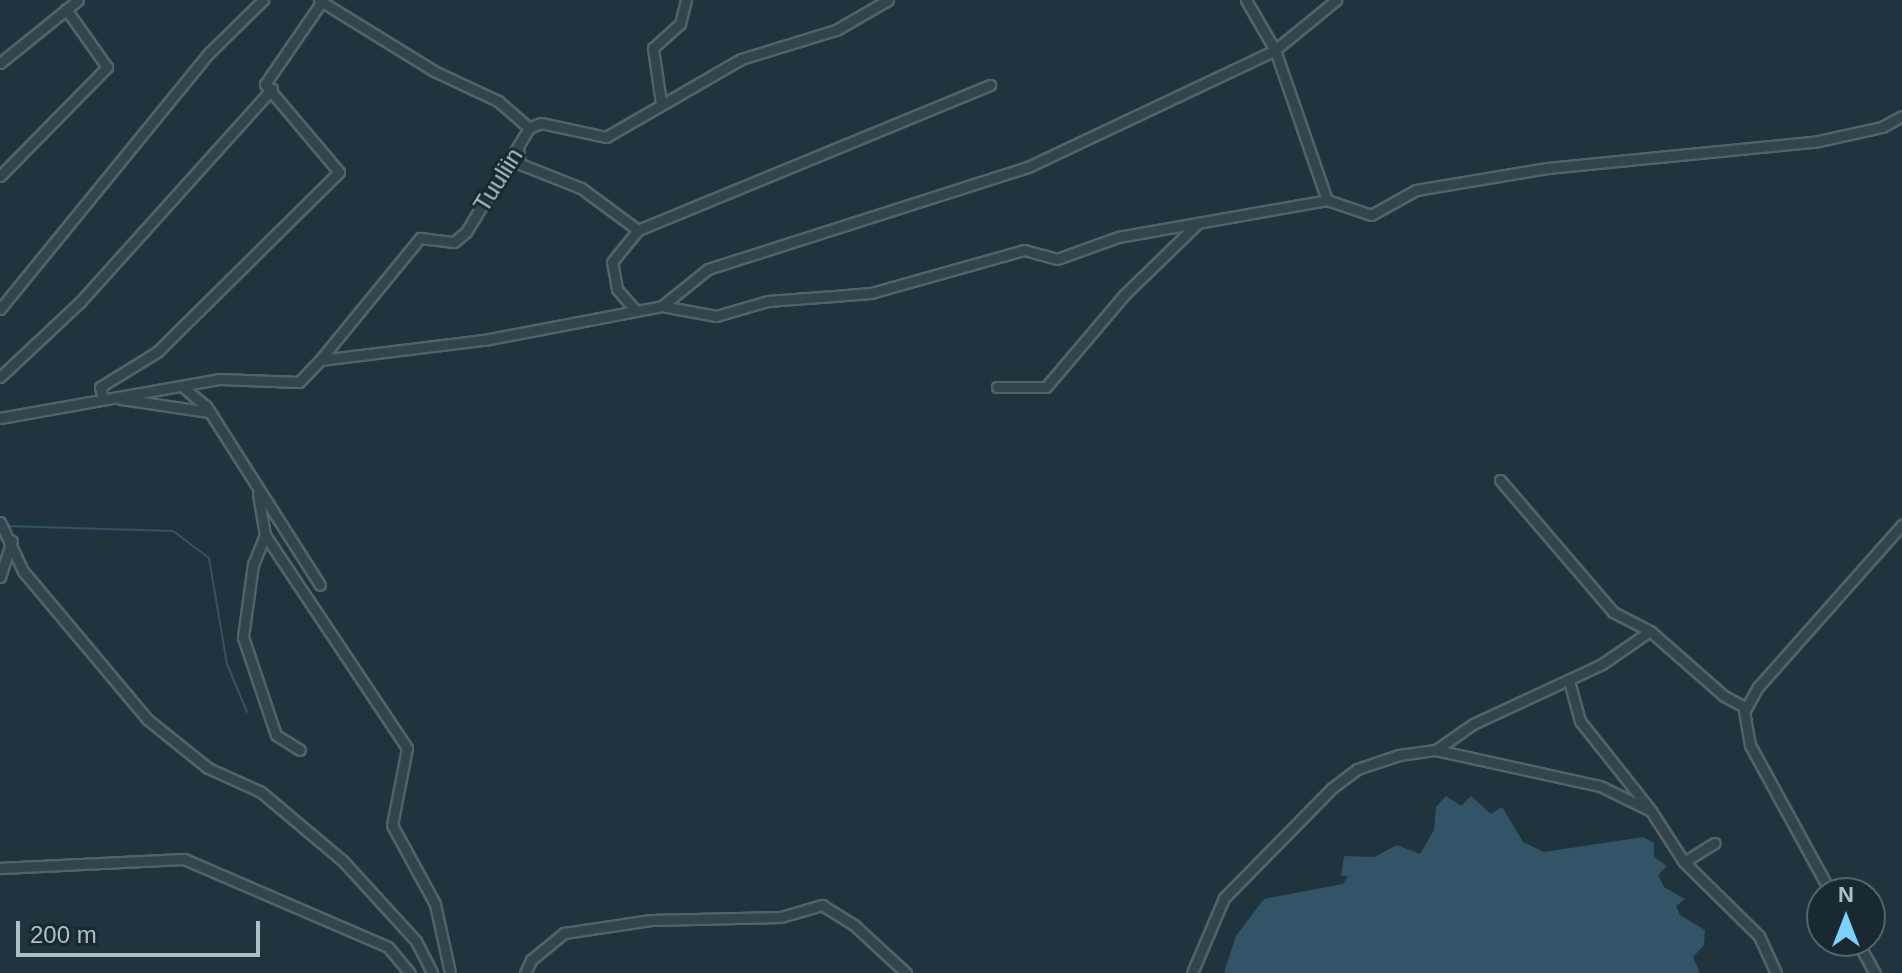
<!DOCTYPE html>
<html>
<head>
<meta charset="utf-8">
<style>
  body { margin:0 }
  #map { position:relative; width:1902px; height:973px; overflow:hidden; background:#20343d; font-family:Helvetica,sans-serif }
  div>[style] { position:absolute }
  .water>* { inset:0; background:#325466 }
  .stream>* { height:2px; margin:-1px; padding:0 1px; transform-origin:1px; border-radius:1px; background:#325466 }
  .roads { filter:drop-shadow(2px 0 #52626a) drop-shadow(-2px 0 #52626a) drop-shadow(0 2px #52626a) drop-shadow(0 -2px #52626a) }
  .street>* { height:9px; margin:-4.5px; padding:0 4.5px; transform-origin:4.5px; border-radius:4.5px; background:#34444d }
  span { translate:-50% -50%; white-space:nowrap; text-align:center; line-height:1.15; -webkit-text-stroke:6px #1a2931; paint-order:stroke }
  .street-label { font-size:24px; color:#afbfc8 }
  .north { position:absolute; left:1806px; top:877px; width:80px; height:80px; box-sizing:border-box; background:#1a2931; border:2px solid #56656d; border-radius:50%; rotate:0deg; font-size:22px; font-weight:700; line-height:32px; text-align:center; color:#afbfc8 }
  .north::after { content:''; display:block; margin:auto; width:28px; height:36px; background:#7ed0ff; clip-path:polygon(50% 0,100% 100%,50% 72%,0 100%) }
  .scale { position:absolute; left:16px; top:921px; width:244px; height:36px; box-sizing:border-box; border:4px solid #afbfc8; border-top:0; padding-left:10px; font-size:24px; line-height:28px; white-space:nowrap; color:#afbfc8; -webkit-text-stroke:6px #1a2931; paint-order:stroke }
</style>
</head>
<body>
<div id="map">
  <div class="water">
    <div style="clip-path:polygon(1446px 796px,1461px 806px,1471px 796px,1491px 814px,1502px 807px,1523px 842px,1544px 852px,1643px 837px,1654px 843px,1654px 857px,1667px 866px,1658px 875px,1664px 887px,1685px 899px,1676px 906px,1680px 915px,1705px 930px,1704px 945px,1693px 957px,1700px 973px,1224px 973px,1236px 936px,1264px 899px,1343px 884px,1348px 876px,1341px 876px,1344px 856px,1374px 857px,1397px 845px,1420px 854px,1434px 830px,1436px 807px)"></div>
  </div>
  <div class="stream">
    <div style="left:5px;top:526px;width:168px;rotate:1.7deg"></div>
    <div style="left:173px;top:531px;width:45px;rotate:36.9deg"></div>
    <div style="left:209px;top:558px;width:108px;rotate:80.4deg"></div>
    <div style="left:227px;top:664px;width:52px;rotate:67.4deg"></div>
  </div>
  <div class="roads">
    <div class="street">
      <div style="left:319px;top:0;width:135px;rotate:31.7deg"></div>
      <div style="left:434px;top:71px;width:71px;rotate:25.1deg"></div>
      <div style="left:498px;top:101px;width:41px;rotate:41.1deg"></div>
      <div style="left:1246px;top:0;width:58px;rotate:59.9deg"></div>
      <div style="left:1275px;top:50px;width:159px;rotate:70.9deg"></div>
      <div style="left:0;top:63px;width:100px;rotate:-38.9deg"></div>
      <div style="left:661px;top:103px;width:56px;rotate:-98.3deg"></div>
      <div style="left:653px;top:48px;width:36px;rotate:-42deg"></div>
      <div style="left:680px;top:24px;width:25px;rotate:-76deg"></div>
      <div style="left:529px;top:128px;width:13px;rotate:-23deg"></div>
      <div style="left:541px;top:123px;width:66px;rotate:12.2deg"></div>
      <div style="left:606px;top:137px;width:156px;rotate:-30deg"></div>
      <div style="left:741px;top:59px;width:99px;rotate:-17deg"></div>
      <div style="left:836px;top:30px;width:60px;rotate:-30deg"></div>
      <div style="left:518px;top:148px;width:16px;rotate:83deg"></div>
      <div style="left:520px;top:164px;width:66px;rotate:21.5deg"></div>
      <div style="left:581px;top:188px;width:71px;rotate:36.4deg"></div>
      <div style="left:0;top:176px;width:153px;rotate:-45.5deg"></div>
      <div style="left:107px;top:67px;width:71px;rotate:-125.3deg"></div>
      <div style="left:662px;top:306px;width:59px;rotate:-38.8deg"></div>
      <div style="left:708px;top:269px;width:336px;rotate:-17.7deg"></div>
      <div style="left:1028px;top:167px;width:273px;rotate:-25.3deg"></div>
      <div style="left:1275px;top:50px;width:79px;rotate:-39.3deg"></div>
      <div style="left:0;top:309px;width:330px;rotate:-50.8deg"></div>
      <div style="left:209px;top:53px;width:76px;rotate:-44.5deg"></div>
      <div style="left:636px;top:311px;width:29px;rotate:-131deg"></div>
      <div style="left:617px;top:289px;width:27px;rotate:-100deg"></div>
      <div style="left:612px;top:262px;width:41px;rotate:-50.9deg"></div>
      <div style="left:638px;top:230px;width:381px;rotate:-22.4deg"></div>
      <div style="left:320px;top:360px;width:158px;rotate:-50.7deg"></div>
      <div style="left:420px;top:238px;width:34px;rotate:7deg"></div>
      <div style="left:454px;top:242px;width:16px;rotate:-40deg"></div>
      <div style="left:466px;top:232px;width:122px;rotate:-58.8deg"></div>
      <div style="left:0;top:377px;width:110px;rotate:-43.2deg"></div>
      <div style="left:80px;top:302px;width:287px;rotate:-48deg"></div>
      <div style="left:183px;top:387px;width:30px;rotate:40deg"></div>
      <div style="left:206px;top:406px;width:212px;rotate:57.5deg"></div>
      <div style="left:997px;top:387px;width:49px"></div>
      <div style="left:1046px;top:387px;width:121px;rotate:-49.7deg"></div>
      <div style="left:1124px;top:295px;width:103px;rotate:-44.2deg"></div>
      <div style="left:103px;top:398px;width:11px;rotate:-105deg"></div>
      <div style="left:100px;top:387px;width:67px;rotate:-31.6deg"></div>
      <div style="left:157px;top:352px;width:256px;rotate:-44.7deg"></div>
      <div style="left:339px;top:172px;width:115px;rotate:-130.1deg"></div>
      <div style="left:265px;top:84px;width:102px;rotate:-55.4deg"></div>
      <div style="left:121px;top:399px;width:89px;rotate:8.4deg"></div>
      <div style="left:0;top:418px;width:222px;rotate:-10.1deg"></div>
      <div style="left:219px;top:379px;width:80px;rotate:2.1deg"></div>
      <div style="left:299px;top:382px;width:30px;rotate:-46deg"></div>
      <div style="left:320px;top:360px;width:165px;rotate:-7deg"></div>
      <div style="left:484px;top:340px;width:181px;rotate:-10.8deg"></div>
      <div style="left:662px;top:306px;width:55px;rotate:10.5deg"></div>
      <div style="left:716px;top:316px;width:54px;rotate:-16.1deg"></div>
      <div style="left:768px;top:301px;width:103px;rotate:-4.4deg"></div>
      <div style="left:871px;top:293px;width:159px;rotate:-15.7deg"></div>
      <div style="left:1024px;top:250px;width:34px;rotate:15deg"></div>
      <div style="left:1057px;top:259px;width:65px;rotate:-19.8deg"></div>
      <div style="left:1118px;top:237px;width:212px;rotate:-10deg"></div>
      <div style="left:1327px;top:200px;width:46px;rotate:18.8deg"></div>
      <div style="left:1371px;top:215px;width:51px;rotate:-29.1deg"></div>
      <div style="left:1416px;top:190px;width:133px;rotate:-9.5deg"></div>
      <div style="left:1547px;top:168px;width:268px;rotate:-5.6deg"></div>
      <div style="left:1814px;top:142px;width:70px;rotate:-12.4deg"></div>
      <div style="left:1882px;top:127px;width:23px;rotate:-29deg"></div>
      <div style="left:1500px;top:480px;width:174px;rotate:49.4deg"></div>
      <div style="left:1613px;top:612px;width:42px;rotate:27.2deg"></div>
      <div style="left:1650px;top:631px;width:98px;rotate:41.3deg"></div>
      <div style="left:1724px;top:696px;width:24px;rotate:28deg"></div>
      <div style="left:258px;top:494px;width:42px;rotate:80.3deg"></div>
      <div style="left:265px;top:535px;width:256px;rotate:56.3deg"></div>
      <div style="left:407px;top:748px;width:78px;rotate:101deg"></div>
      <div style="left:392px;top:825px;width:90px;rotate:61.4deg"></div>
      <div style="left:435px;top:904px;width:71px;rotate:77.7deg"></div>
      <div style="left:0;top:522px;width:54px;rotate:64.9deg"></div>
      <div style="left:23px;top:571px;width:193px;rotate:50deg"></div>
      <div style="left:147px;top:719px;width:78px;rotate:38.8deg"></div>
      <div style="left:208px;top:768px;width:58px;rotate:24.4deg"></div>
      <div style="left:261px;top:792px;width:107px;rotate:40.1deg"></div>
      <div style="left:343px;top:861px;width:108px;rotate:47.6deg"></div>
      <div style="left:416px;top:941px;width:36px;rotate:63deg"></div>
      <div style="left:265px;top:535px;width:31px;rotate:112deg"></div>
      <div style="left:253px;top:564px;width:74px;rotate:97.8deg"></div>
      <div style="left:243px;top:637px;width:103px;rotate:71.4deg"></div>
      <div style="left:276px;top:735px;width:28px;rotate:32deg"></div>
      <div style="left:0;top:577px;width:38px;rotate:-72deg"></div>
      <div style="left:1569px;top:681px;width:41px;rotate:74.6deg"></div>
      <div style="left:1580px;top:721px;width:111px;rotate:51.6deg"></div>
      <div style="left:1436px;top:750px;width:45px;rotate:-35.1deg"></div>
      <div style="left:1473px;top:724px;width:142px;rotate:-24.9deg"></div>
      <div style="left:1602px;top:664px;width:58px;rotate:-34.5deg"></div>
      <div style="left:1684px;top:862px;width:105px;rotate:44.6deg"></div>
      <div style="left:1759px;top:936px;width:41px;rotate:65.3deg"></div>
      <div style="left:0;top:868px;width:184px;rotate:-2.8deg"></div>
      <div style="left:184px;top:859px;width:222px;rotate:23.3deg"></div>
      <div style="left:388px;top:947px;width:34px;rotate:50deg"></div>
      <div style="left:1831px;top:893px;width:169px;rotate:-118.7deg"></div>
      <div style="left:1750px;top:745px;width:34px;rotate:-100deg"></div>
      <div style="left:1744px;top:712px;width:29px;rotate:-61deg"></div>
      <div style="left:1758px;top:687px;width:217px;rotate:-48.4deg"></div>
      <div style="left:1857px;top:941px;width:37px;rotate:61deg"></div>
      <div style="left:525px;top:973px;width:14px;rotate:-65deg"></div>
      <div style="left:531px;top:960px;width:43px;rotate:-39.3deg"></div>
      <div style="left:564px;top:933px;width:88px;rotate:-8.5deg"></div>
      <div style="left:651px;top:920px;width:130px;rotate:-1.3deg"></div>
      <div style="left:781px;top:917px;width:43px;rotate:-16.3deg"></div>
      <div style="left:822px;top:905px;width:38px;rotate:32deg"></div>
      <div style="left:854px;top:925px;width:71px;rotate:42.7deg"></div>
      <div style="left:1192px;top:973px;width:82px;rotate:-66.9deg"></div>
      <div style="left:1224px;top:898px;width:154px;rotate:-45.5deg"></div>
      <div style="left:1332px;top:788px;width:31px;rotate:-37deg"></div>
      <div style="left:1357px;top:769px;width:44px;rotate:-18.4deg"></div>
      <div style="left:1399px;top:755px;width:37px;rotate:-8deg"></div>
      <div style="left:1436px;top:750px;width:168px;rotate:12.4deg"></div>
      <div style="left:1600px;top:786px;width:57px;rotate:26.1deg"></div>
      <div style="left:1651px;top:811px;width:61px;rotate:57.1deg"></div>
      <div style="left:1684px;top:862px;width:36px;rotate:-32deg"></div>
    </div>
  </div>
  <div class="street-label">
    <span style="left:498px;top:180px;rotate:-58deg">Tuuliin</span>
  </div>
  <div class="north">N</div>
  <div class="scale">200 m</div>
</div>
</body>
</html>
